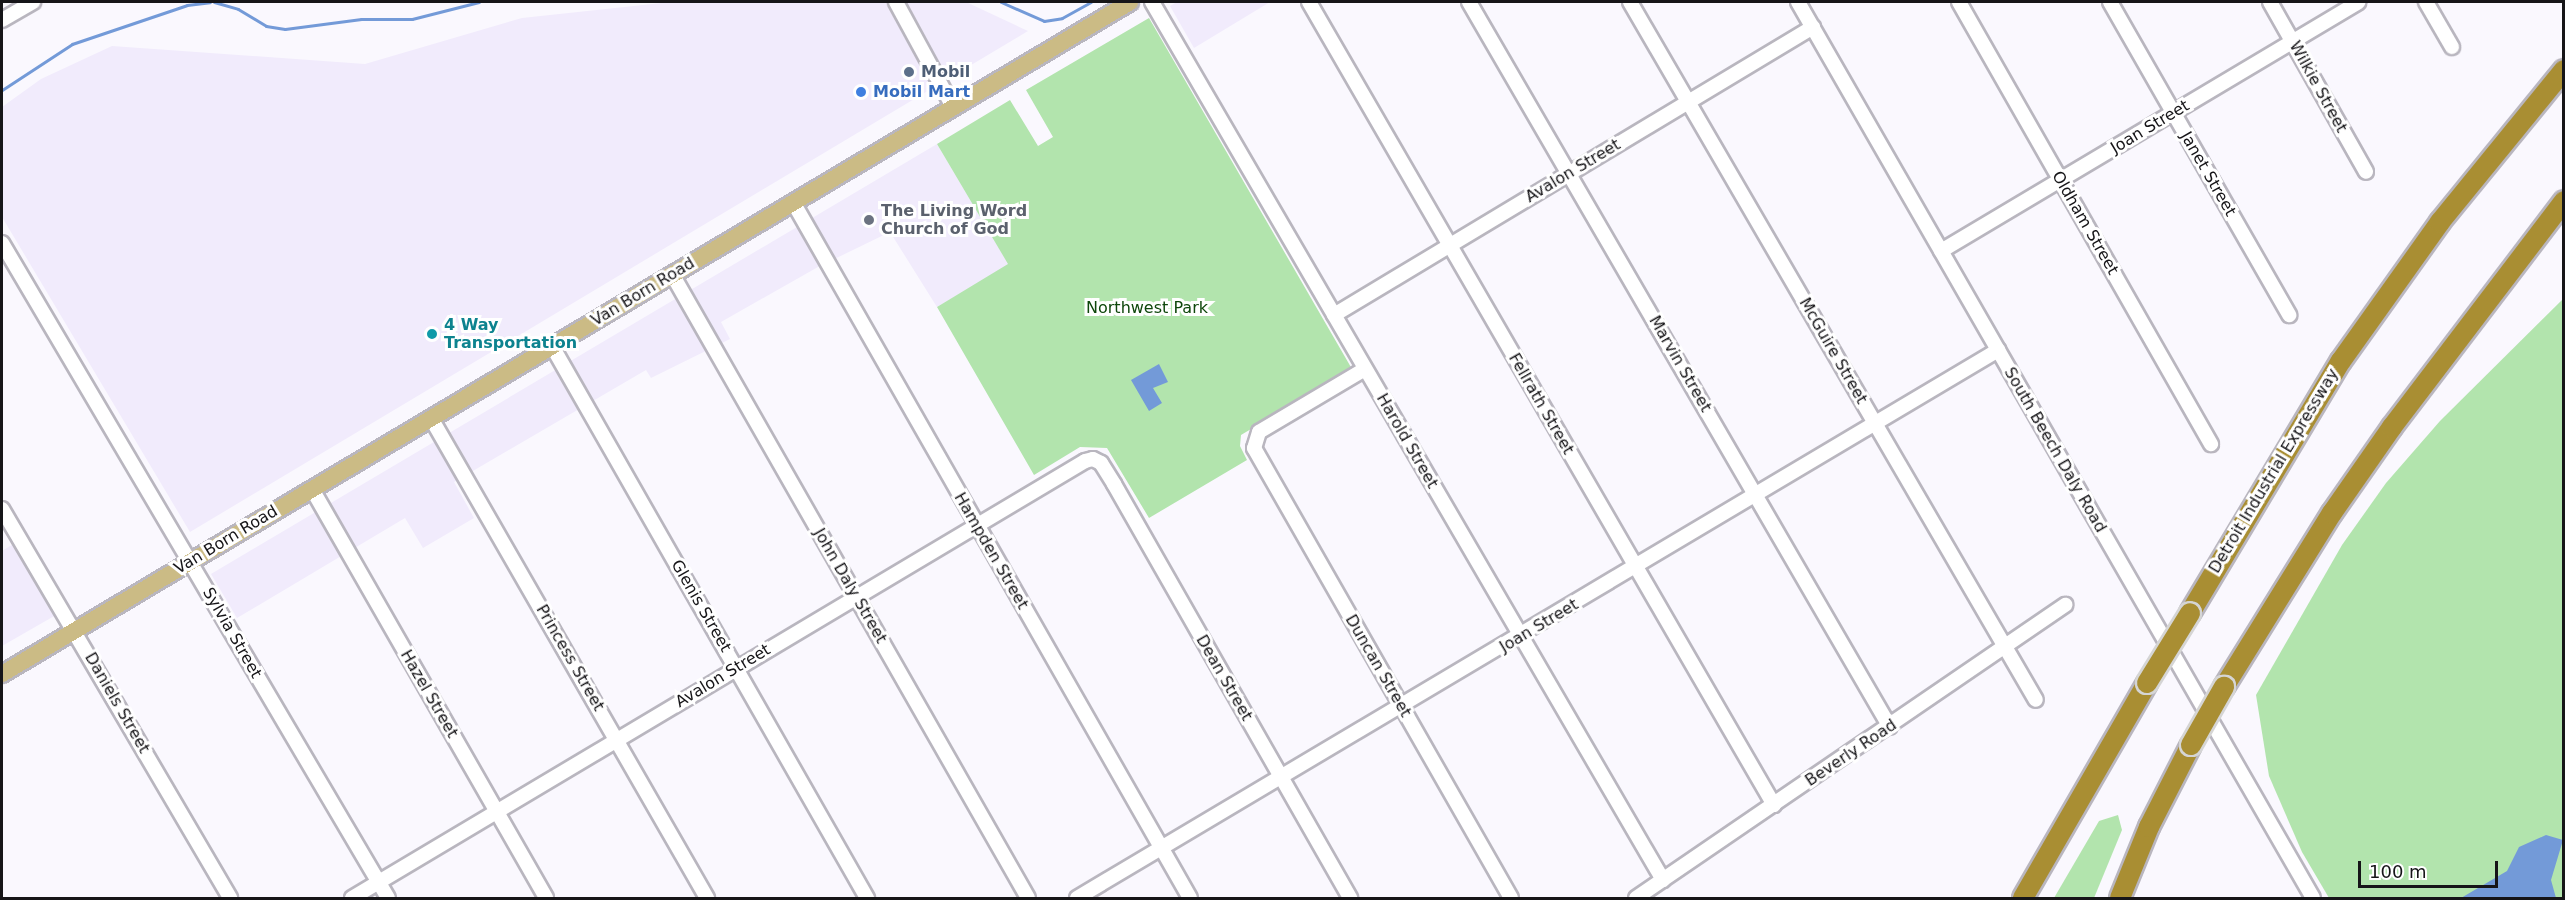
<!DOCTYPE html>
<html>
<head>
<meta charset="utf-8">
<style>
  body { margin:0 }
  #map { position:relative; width:2565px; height:900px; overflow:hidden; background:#faf8fe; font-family:"DejaVu Sans",sans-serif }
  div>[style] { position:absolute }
  .built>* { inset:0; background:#f1ebfc }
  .green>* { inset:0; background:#b2e4ad }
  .water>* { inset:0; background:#739ad8 }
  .stream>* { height:3px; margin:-1.5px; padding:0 1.5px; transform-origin:1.5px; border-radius:1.5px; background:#739ad8 }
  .roads { filter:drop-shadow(2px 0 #b9b6bf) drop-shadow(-2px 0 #b9b6bf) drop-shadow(0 2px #b9b6bf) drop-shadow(0 -2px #b9b6bf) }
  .minor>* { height:14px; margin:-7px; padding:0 7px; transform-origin:7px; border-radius:7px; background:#fff }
  .major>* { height:16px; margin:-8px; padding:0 8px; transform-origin:8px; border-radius:8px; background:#cbbb85 }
  .highway>* { height:20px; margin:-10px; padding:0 10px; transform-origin:10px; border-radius:10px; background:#a98e33 }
  .bridges { filter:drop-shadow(2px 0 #d5d5d5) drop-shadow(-2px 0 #d5d5d5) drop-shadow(0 2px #d5d5d5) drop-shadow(0 -2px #d5d5d5) }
  .highway-bridge>* { height:20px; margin:-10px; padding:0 10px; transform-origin:10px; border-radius:10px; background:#a98e33 }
  .dots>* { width:16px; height:16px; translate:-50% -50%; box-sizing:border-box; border:3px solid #fff; border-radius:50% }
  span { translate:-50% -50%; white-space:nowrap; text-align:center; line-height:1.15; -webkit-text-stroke:6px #fff; paint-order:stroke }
  .service-label { font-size:16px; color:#4e5e75; font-weight:700 }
  .left { translate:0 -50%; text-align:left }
  .street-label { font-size:16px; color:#161518 }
  .shop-label { font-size:16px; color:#366cbe; font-weight:700 }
  .worship-label { font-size:16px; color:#5b616d; font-weight:700 }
  .park-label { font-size:16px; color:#0e470b }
  .culture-label { font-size:16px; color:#0d838f; font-weight:700 }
  .frame { position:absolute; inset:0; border:3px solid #161518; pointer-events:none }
  .scale { position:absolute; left:2358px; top:861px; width:140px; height:27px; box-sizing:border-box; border:3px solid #161518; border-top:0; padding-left:8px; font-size:18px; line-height:21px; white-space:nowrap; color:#161518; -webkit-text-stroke:4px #fff; paint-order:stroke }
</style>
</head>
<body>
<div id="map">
  <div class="built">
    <div style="clip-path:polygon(671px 2px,966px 2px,1028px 31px,190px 532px,2px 217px,2px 107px,41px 79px,112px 46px,365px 64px,522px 18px)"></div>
    <div style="clip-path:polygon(1177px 2px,1270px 2px,1194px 48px,1170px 6px)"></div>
    <div style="clip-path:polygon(937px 144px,1009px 265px,937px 307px,890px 232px,818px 267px,721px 322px,730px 339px,651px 378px,646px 370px,454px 482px,474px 518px,423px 548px,405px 518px,237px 618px,211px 574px)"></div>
    <div style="clip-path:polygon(15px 543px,56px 615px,2px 646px,2px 551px)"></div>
  </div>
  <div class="green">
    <div style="clip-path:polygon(1149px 18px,1352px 369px,1241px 435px,1240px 446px,1247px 460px,1149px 518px,1107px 448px,1080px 447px,1034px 475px,937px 307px,1008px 264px,937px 144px,1010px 100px,1038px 146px,1053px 137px,1026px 90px)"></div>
    <div style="clip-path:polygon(2563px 299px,2563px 898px,2329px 898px,2302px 852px,2269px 776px,2256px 695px,2342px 545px,2386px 483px,2440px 421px)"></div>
    <div style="clip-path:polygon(2118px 815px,2122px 830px,2094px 898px,2054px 898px,2099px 821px)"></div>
  </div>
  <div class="water">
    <div style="clip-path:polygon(1159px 364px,1168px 382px,1153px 388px,1162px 403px,1149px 411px,1131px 380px)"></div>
    <div style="clip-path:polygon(2546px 835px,2563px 840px,2551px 880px,2556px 898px,2461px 898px,2507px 871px,2519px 847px)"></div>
  </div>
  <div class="stream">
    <div style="left:214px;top:2px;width:25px;rotate:16deg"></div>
    <div style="left:238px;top:9px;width:33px;rotate:31deg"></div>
    <div style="left:266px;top:26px;width:19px;rotate:9deg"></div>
    <div style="left:285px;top:29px;width:77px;rotate:-7.5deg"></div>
    <div style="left:361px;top:19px;width:51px"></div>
    <div style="left:412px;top:19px;width:69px;rotate:-14.2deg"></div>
    <div style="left:1001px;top:2px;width:47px;rotate:23.8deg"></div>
    <div style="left:1044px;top:21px;width:18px;rotate:-9deg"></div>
    <div style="left:1062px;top:18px;width:33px;rotate:-29deg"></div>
    <div style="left:2px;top:90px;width:84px;rotate:-33.3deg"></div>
    <div style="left:72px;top:44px;width:121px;rotate:-18.7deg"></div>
    <div style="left:187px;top:5px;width:23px;rotate:-7deg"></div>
  </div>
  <div class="roads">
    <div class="minor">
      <div style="left:896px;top:2px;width:119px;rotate:61.5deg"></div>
      <div style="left:1152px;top:2px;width:1016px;rotate:59.8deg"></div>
      <div style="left:1309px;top:2px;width:928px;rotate:59.93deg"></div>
      <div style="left:1469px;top:2px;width:838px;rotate:59.86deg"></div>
      <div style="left:1630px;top:2px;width:807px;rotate:59.82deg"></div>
      <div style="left:1798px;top:2px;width:1033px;rotate:60.11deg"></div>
      <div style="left:1959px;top:2px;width:509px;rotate:60.31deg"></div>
      <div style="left:2110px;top:2px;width:361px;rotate:60.2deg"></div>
      <div style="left:2270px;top:2px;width:195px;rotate:60.5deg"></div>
      <div style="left:2426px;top:2px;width:52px;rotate:60deg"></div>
      <div style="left:2px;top:20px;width:36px;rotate:-30deg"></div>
      <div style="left:793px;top:202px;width:801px;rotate:60.3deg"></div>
      <div style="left:2px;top:243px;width:760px;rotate:59.49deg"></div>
      <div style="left:1941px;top:251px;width:486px;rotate:-30.8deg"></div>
      <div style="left:672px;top:274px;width:718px;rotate:60.29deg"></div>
      <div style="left:1334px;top:315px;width:559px;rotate:-31.02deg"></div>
      <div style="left:552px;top:346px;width:636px;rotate:60.29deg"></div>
      <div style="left:1365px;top:369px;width:123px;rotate:149.3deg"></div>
      <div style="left:1259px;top:432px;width:17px;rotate:107deg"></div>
      <div style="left:1254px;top:448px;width:518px;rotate:60.27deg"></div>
      <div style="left:431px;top:418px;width:554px;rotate:60.1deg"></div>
      <div style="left:312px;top:489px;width:471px;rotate:60.2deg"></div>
      <div style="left:2px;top:509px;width:451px;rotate:59.6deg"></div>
      <div style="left:352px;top:898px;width:853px;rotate:-30.8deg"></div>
      <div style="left:1085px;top:461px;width:8px;rotate:-14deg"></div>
      <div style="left:1093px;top:459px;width:9px;rotate:27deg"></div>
      <div style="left:1101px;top:463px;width:25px;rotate:58deg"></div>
      <div style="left:1114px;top:484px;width:477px;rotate:60.3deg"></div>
      <div style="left:1077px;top:898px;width:1072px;rotate:-30.75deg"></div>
      <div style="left:1636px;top:898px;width:520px;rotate:-34.33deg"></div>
    </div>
    <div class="major">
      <div style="left:2px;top:674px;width:1313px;rotate:-30.78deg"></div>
    </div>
    <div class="highway">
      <div style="left:2190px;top:613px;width:294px;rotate:-59.1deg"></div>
      <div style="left:2341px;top:361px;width:171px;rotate:-54.5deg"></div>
      <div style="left:2440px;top:222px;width:196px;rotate:-50.8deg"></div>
      <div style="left:2224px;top:687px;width:205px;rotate:-58.2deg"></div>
      <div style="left:2332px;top:513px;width:105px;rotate:-55.1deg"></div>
      <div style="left:2392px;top:427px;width:284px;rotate:-52.7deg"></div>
      <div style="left:2023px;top:898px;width:248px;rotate:-60deg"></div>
      <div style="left:2120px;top:898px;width:77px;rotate:-67.8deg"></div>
      <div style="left:2149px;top:827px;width:92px;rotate:-62.9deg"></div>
    </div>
  </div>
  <div class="bridges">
    <div class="highway-bridge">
      <div style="left:2147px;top:683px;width:82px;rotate:-58.4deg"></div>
      <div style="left:2191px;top:745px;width:67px;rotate:-60.4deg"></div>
    </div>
  </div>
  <div class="dots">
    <div style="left:909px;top:72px;background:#5c6f8a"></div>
    <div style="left:861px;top:92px;background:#3f7fe0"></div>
    <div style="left:869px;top:220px;background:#6b7280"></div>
    <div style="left:432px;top:334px;background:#0f9aa8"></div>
  </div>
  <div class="service-label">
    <span class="left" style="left:921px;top:72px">Mobil</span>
  </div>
  <div class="street-label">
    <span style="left:2318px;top:87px;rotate:61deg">Wilkie Street</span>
    <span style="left:2150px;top:127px;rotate:-31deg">Joan Street</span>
    <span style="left:1573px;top:171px;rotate:-31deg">Avalon Street</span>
    <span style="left:2208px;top:174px;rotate:60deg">Janet Street</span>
    <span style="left:2085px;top:223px;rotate:60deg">Oldham Street</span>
    <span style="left:643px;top:292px;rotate:-31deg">Van Born Road</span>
    <span style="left:1833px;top:351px;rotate:60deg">McGuire Street</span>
    <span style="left:1680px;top:364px;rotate:60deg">Marvin Street</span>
    <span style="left:1541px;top:404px;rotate:60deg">Fellrath Street</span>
    <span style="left:1407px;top:441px;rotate:60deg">Harold Street</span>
    <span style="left:2055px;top:450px;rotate:60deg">South Beech Daly Road</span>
    <span style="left:2274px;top:471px;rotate:-59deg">Detroit Industrial Expressway</span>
    <span style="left:226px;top:540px;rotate:-31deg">Van Born Road</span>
    <span style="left:991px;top:551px;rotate:60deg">Hampden Street</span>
    <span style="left:850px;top:586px;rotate:60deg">John Daly Street</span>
    <span style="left:701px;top:606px;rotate:60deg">Glenis Street</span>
    <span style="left:1539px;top:626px;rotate:-31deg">Joan Street</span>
    <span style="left:232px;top:633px;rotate:60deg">Sylvia Street</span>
    <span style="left:570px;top:658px;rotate:60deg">Princess Street</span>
    <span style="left:1378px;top:666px;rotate:60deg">Duncan Street</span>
    <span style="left:723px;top:676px;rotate:-31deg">Avalon Street</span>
    <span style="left:1224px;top:678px;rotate:60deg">Dean Street</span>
    <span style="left:429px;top:694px;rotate:60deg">Hazel Street</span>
    <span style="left:117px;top:703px;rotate:60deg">Daniels Street</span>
    <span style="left:1851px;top:753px;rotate:-34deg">Beverly Road</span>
  </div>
  <div class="shop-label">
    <span class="left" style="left:873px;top:92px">Mobil Mart</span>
  </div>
  <div class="worship-label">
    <span class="left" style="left:881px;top:220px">The Living Word<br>Church of God</span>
  </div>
  <div class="park-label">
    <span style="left:1147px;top:308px">Northwest Park</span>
  </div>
  <div class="culture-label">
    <span class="left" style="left:444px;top:334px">4 Way<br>Transportation</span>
  </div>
  <div class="frame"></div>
  <div class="scale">100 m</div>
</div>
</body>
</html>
